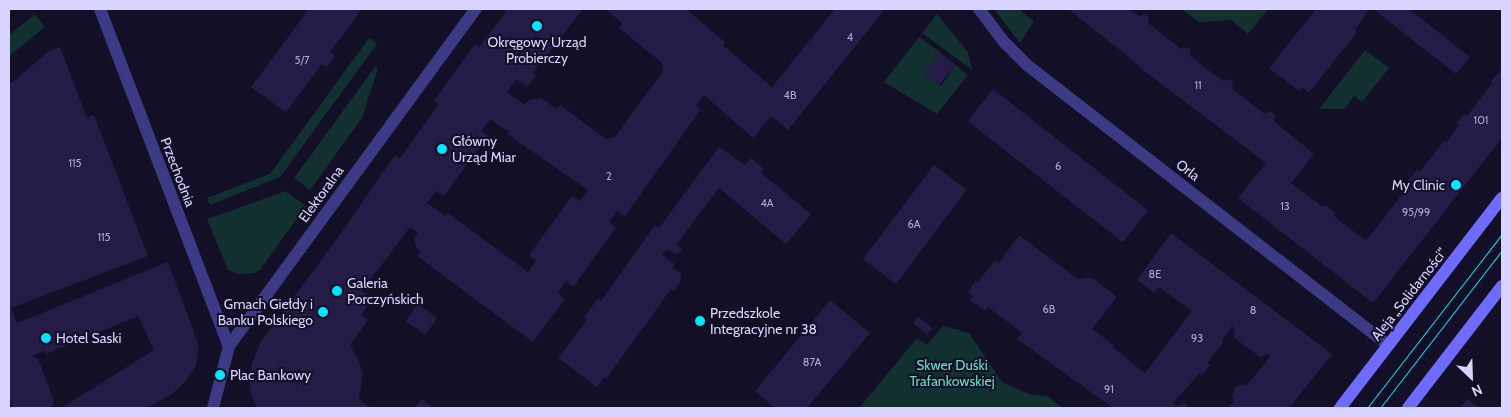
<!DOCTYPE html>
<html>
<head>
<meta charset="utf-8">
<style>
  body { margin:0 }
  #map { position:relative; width:1511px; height:417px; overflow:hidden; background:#130f26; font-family:Cabin,sans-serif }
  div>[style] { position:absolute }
  .green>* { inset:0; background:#12302f }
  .building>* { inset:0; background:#241b47; transform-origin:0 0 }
  .minor>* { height:12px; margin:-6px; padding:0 6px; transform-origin:6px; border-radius:6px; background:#3d3a85 }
  .secondary>* { height:12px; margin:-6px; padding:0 6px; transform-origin:6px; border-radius:6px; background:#6f6bff }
  .tram>* { height:1px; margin:-0.5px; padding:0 0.5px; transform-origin:0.5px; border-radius:0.5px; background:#00e5ff }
  .dots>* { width:14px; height:14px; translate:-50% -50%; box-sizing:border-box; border:2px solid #130f26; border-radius:50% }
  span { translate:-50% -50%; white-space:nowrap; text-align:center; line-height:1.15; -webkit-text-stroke:4px #130f26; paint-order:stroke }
  .number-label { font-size:11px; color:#aca6d1 }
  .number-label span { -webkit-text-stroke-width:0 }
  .poi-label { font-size:14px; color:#d9d4ff }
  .left { translate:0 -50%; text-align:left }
  .right { translate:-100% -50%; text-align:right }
  .street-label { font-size:14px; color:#d9d4ff }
  .park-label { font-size:14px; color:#5fe0c0 }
  .frame { position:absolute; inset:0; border:10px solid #d9d4ff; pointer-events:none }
  .north { position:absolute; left:1446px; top:352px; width:50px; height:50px; -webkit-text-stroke:4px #130f26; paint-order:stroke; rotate:156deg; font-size:14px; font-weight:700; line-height:20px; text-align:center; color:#d9d4ff }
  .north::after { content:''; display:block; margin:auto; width:18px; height:22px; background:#d9d4ff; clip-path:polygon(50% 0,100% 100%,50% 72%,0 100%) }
</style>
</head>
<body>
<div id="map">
  <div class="green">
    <div style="clip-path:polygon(994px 9px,1018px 9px,1034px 21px,1020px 43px)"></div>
    <div style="clip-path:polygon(1181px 9px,1268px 9px,1248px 34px,1231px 20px,1199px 22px)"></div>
    <div style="clip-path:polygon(35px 14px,45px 27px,9px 56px,9px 35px)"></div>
    <div style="clip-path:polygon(937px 14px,968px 52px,972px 70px,922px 33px)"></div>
    <div style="clip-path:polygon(919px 37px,941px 53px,926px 75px,941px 86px,956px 65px,968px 75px,937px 114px,884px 82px)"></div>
    <div style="clip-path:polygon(369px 38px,377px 44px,280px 177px,210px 205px,207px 198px,270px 174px)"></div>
    <div style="clip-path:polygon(1365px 50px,1389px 68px,1362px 102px,1354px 96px,1344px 109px,1319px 109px)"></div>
    <div style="clip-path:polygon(375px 67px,378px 68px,362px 118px,310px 190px,294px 178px)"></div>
    <div style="clip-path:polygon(286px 191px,306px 206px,260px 270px,254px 273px,239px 274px,228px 270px,207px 219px)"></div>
    <div style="clip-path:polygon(943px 326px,969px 333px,1002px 382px,1031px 395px,1047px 396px,1063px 408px,859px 408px,917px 338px,927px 345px)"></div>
  </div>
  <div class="building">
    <div style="clip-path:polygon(309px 9px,362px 9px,330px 52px,335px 56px,327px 67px,322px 64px,286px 112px,251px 87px)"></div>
    <div style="clip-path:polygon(evenodd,508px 9px,583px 9px,533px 73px,536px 75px,527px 87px,516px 79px,507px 92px,525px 105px,529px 100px,541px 98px,556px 109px,560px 105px,606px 139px,615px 137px,663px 71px,662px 63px,619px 28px,622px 23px,605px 9px,686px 9px,725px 42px,723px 45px,772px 87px,835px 9px,885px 9px,788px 130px,771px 116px,753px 138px,704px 95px,696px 105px,701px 109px,625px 216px,617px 211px,609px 222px,616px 228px,573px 287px,566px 281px,558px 293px,565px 299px,533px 342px,417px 256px,421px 252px,416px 248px,414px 239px,418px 233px,410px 227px,362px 291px,372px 300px,361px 315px,368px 320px,350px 345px,360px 364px,363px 375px,359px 399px,371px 408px,257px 408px,251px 393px,249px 379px,251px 366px,260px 343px,336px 240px,395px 155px,400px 158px,439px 104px,434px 101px,475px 44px,479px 47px,508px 9px,490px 119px,509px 132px,507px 134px,588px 190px,580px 201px,572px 196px,529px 255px,536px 261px,528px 272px,448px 213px,446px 216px,427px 203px,436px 191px,444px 196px,488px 136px,481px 131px,490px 119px)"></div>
    <div style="clip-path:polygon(1068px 9px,1129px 9px,1139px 16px,1145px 14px,1149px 17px,1148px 23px,1181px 49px,1187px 47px,1191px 50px,1190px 56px,1223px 81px,1229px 79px,1233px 82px,1232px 89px,1265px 114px,1270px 111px,1275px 115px,1274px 121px,1314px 154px,1291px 183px,1323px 207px,1326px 205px,1336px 213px,1334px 216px,1366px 241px,1411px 183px,1408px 181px,1417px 170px,1420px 172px,1444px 141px,1446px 143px,1459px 125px,1457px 123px,1464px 115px,1467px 116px,1492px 83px,1491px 81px,1502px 69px,1502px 138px,1373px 303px,1238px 198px,1266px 163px,1139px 67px,1140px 66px)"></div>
    <div style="clip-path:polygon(1316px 9px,1365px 9px,1368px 11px,1355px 30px,1357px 32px,1309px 93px,1302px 87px,1299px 91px,1269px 68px)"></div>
    <div style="clip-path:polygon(1373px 9px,1409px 9px,1470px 57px,1456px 74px)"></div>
    <div style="clip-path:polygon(60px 47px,87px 118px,94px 115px,148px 256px,11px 308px,17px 323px,168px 262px,199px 346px,196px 365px,186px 381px,172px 394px,147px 408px,61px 408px,154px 350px,138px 316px,46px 354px,45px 351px,31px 356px,38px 359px,54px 400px,51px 408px,13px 408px,9px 396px,9px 85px,49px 51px)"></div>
    <div style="left:941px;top:53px;width:19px;height:27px;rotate:39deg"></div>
    <div style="left:993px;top:89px;width:197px;height:41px;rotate:38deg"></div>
    <div style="clip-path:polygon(719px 147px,745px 165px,751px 158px,764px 169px,761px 173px,811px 214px,786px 244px,719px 188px,676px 245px,682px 249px,678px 254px,666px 250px,662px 255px,675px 264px,672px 268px,681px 273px,680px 282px,674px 291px,671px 289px,606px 379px,605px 377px,597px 387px,558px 358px,587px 320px,584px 318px,598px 298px,601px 301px,655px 225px,659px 228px)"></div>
    <div style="left:934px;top:165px;width:41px;height:118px;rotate:37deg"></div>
    <div style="clip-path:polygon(1171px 233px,1332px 354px,1289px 408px,1228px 408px,1234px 401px,1232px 395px,1235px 388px,1241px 384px,1247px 385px,1270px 357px,1268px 354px,1260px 357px,1233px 337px,1235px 329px,1232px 326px,1222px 340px,1223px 343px,1208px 362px,1210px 365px,1202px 375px,1199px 374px,1173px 403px,1178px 406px,1184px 403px,1190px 408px,1113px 408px,1017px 339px,1022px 333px,988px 307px,985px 311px,970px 300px,973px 296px,968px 292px,976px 280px,978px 282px,995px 260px,999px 263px,1019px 235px,1078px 279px,1088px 277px,1095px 280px,1117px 297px,1092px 329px,1114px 345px,1112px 347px,1145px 373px,1192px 311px,1159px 287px,1154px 293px,1137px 280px)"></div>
    <div style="clip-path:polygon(830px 300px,870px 333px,807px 408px,775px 408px,755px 391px)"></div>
    <div style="left:418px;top:304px;width:24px;height:21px;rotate:36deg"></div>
    <div style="left:918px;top:317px;width:18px;height:8px;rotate:38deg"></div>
    <div style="clip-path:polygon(422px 399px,434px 408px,415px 408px)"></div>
    <div style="clip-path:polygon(1467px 399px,1479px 408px,1460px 408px)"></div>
  </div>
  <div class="minor">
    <div style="left:100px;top:9px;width:361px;rotate:69.1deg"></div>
    <div style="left:979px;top:9px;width:41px;rotate:52.9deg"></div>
    <div style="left:1004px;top:42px;width:33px;rotate:45deg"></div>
    <div style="left:1027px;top:65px;width:457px;rotate:37.8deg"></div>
    <div style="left:213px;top:408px;width:64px;rotate:-75.5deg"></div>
    <div style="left:229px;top:346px;width:418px;rotate:-53.8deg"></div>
  </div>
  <div class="secondary">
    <div style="left:1340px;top:408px;width:265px;rotate:-52.4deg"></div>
    <div style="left:1408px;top:408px;width:154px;rotate:-52.4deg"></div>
  </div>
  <div class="tram">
    <div style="left:1367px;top:408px;width:220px;rotate:-52.2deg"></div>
    <div style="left:1380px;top:408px;width:200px;rotate:-52.3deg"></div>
  </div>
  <div class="dots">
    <div style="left:537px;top:26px;background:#00e5ff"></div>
    <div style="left:442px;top:149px;background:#00e5ff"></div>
    <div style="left:1456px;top:185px;background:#00e5ff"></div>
    <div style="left:337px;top:291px;background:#00e5ff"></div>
    <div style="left:323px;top:312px;background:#00e5ff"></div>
    <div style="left:700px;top:321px;background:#00e5ff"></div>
    <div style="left:46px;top:338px;background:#00e5ff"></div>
    <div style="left:220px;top:375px;background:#00e5ff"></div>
  </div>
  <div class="number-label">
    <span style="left:850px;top:37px">4</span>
    <span style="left:302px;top:60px">5/7</span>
    <span style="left:1198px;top:85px">11</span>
    <span style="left:790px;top:95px">4B</span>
    <span style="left:1481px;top:120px">101</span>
    <span style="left:75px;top:163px">115</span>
    <span style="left:1058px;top:166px">6</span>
    <span style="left:609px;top:176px">2</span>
    <span style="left:767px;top:203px">4A</span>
    <span style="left:1285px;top:206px">13</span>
    <span style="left:1416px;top:212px">95/99</span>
    <span style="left:914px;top:224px">6A</span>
    <span style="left:104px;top:237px">115</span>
    <span style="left:1155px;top:274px">8E</span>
    <span style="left:1049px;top:309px">6B</span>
    <span style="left:1253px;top:310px">8</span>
    <span style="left:1197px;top:338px">93</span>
    <span style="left:812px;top:362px">87A</span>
    <span style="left:1109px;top:389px">91</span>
  </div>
  <div class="poi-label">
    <span style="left:537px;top:50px">Okręgowy Urząd<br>Probierczy</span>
    <span class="left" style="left:452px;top:149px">Główny<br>Urząd Miar</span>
    <span class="right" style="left:1445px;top:185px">My Clinic</span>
    <span class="left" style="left:347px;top:291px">Galeria<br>Porczyńskich</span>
    <span class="right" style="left:313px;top:312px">Gmach Giełdy i<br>Banku Polskiego</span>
    <span class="left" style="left:710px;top:321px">Przedszkole<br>Integracyjne nr 38</span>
    <span class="left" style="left:56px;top:338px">Hotel Saski</span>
    <span class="left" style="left:230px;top:375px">Plac Bankowy</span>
  </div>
  <div class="street-label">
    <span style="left:1188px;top:170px;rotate:37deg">Orla</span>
    <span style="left:178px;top:172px;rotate:69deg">Przechodnia</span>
    <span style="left:321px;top:194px;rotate:-54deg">Elektoralna</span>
    <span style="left:1409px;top:294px;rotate:-52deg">Aleja „Solidarności”</span>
  </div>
  <div class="park-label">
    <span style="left:952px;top:373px">Skwer Duśki<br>Trafankowskiej</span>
  </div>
  <div class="frame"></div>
  <div class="north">N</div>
</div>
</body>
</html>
